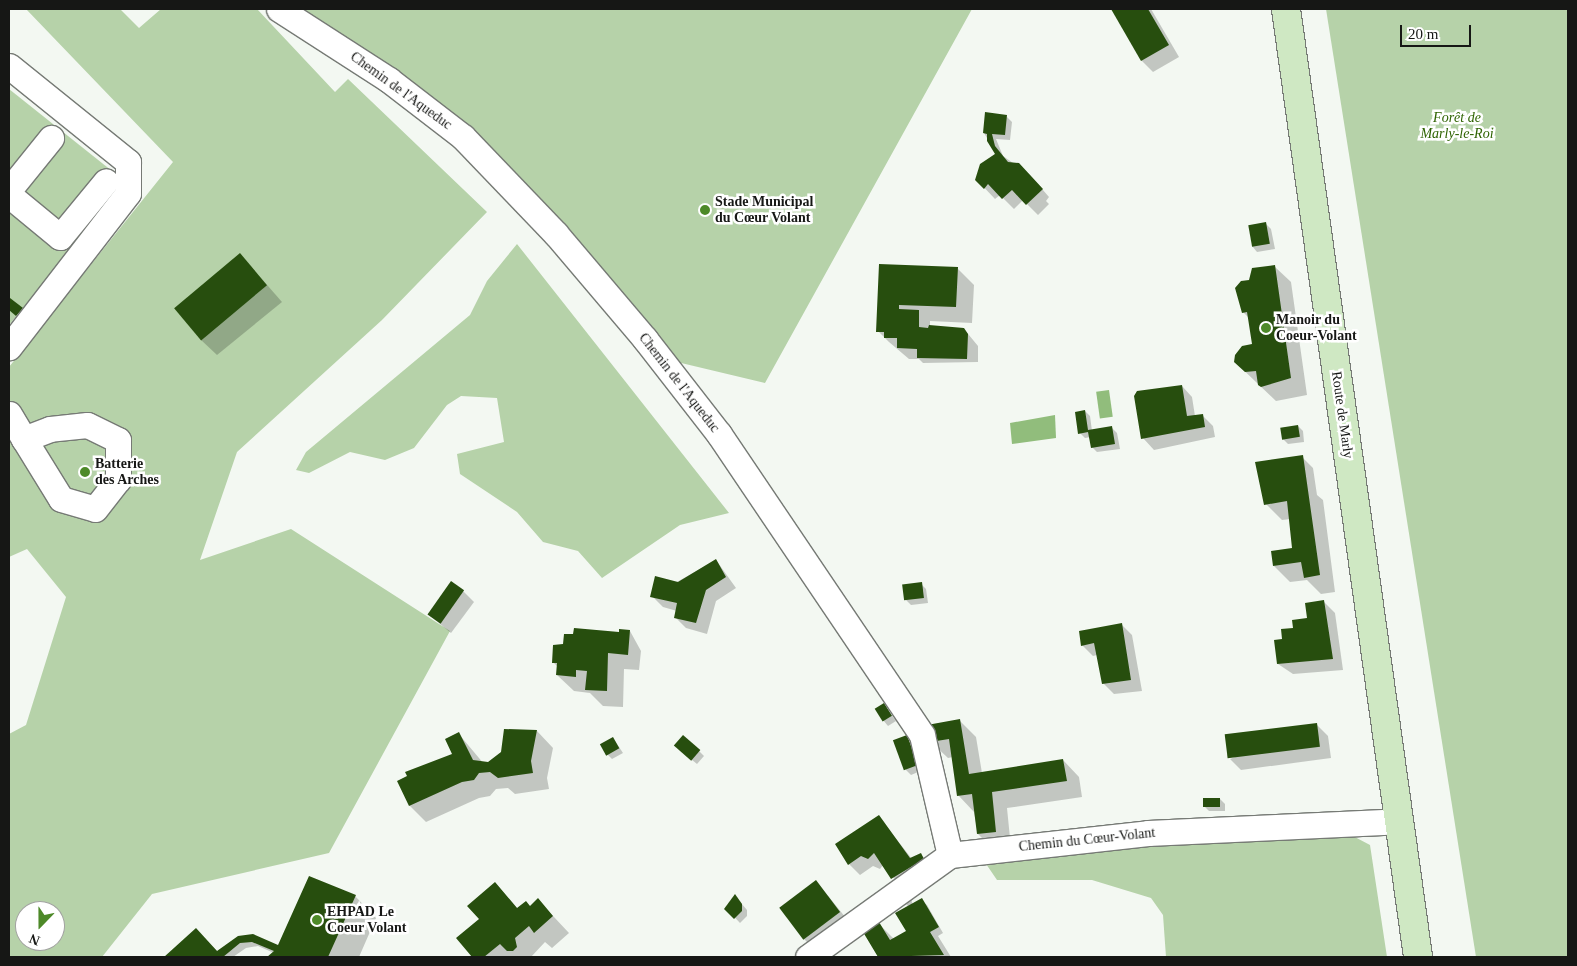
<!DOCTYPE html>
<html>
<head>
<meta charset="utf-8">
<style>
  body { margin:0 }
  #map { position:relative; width:1577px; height:966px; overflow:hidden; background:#f3f8f2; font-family:Georgia,serif }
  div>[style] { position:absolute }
  .green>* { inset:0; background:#b6d2a9 }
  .water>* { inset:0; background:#91bd7c; transform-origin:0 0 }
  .shadow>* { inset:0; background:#0003 }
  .building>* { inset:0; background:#274e0e; transform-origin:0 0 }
  .roads { filter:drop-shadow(1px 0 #767a75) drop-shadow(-1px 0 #767a75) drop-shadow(0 1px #767a75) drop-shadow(0 -1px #767a75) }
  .minor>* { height:25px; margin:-12.5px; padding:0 12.5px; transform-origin:12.5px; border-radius:12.5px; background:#fff }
  .major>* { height:28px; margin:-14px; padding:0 14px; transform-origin:14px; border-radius:14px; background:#cfe8c3 }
  .dots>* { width:14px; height:14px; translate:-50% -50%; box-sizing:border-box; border:2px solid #fff; border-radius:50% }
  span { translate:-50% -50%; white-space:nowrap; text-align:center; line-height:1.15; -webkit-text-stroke:5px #fff; paint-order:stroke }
  .street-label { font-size:14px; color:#161715 }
  .park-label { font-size:14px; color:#2e6301; font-style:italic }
  .poi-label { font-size:14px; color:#161715; font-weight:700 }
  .left { translate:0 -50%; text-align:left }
  .frame { position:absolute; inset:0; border:10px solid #161715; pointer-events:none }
  .north { position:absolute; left:15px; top:901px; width:50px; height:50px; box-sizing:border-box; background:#fff; border:1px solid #a2a2a1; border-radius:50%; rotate:202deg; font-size:14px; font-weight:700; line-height:20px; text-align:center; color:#161715 }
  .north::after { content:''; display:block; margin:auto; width:18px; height:22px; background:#4d8928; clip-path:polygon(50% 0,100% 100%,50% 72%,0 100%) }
  .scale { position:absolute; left:1400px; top:25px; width:71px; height:22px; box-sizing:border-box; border:2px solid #161715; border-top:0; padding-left:6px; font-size:15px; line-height:18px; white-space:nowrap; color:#161715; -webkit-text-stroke:4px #fff; paint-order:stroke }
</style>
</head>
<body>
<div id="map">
  <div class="green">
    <div style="clip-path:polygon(evenodd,26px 9px,120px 9px,139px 28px,161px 9px,257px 9px,335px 92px,348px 79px,487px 212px,382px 320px,237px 452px,200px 560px,291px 529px,450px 631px,329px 853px,152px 894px,102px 957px,9px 957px,9px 734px,26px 725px,66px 597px,27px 549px,9px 557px,9px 367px,173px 162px,26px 9px,25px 911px,55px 911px,55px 941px,25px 941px,25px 911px)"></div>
    <div style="clip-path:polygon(295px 9px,972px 9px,765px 383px,677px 362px,575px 237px)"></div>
    <div style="clip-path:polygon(1326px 9px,1568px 9px,1568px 957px,1476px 957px)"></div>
    <div style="clip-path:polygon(9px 89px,112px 171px,115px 196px,9px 325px)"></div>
    <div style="clip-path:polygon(517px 244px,729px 513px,680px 525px,602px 578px,578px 551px,543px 542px,517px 512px,460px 474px,457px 454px,504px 442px,497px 398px,461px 396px,447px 405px,414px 448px,385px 460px,350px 452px,309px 473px,296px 470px,306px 452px,470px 315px,487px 281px)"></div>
    <div style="clip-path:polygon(1351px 835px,1370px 845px,1387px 957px,1166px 957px,1163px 915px,1151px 898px,1092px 880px,997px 880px,982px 858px,1154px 841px)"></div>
  </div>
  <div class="water">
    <div style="left:1109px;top:390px;width:27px;height:13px;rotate:82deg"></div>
    <div style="clip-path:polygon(1055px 415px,1056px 438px,1012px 444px,1010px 423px)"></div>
  </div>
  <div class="shadow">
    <div style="clip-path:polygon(1112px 9px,1151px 9px,1179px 57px,1153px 72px,1142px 61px)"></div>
    <div style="clip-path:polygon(1007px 117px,1012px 122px,1010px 140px,996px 139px,1003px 156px,1030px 175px,1049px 197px,1046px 201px,1049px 204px,1038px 215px,1023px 200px,1014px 209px,1000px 195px,995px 199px,977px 180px,981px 165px,996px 153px,984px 133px)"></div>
    <div style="clip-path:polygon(1266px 224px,1271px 229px,1275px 249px,1257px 252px,1252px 246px)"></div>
    <div style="clip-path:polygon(240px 254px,282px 302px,217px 355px,200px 339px)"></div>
    <div style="clip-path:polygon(881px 265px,957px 268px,974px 285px,972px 323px,930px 321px,930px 326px,964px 329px,978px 346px,978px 362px,923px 363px,919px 359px,909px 359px,889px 342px,878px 331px)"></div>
    <div style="clip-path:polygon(1274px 266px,1291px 282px,1307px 395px,1276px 401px,1235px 362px,1253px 345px,1249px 318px,1243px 312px,1250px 281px)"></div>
    <div style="clip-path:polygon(1182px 386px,1192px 397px,1195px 416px,1202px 415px,1213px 426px,1215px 437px,1154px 450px,1143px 438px)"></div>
    <div style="clip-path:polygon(1085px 411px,1090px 416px,1092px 431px,1112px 428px,1117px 433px,1120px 449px,1097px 452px,1092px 447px,1091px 437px,1085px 438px,1080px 433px)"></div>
    <div style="clip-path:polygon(1298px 426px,1303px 431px,1304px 442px,1288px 444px,1283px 439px)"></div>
    <div style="clip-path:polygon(1302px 457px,1313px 468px,1317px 495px,1323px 500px,1335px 592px,1321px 594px,1307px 580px,1290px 582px,1274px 566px,1293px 549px,1291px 519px,1282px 520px,1266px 504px,1257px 463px)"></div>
    <div style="clip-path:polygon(716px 560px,736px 588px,716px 601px,707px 634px,686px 628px,675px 617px,677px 611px,663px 607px,652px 596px)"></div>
    <div style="clip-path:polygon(921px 584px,926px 589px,928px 603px,911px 605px,906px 600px)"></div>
    <div style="clip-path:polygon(463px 591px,474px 602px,451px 633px,428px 614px)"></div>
    <div style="clip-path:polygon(1324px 602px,1335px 613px,1343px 670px,1293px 674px,1278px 664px,1283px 640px)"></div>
    <div style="clip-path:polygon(1121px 624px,1132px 635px,1142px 691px,1114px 694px,1103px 683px,1097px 655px,1093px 656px,1082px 645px)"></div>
    <div style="clip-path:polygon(630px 631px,641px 651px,639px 670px,624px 669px,623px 707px,603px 706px,590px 693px,574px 691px,557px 675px,558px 667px,553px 662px)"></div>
    <div style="clip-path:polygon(884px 705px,896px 721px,888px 726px,883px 720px)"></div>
    <div style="clip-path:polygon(960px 721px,976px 737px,982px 773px,1063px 760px,1079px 777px,1082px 797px,1007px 808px,1011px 848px,994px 850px,978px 834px,974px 812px,958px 795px,953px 757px,948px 758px,931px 742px)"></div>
    <div style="clip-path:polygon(1317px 725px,1328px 736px,1331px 758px,1241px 770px,1230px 759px)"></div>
    <div style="clip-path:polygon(537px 731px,553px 748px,547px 778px,549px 789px,515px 794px,508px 788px,496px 789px,490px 796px,479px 798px,426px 822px,410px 806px,399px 782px,453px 755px,458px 733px,484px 764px,493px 761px)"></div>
    <div style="clip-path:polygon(906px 736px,923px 770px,911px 775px,906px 770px)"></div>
    <div style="clip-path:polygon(613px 738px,623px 753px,612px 759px,607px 754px)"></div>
    <div style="clip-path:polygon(681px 751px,699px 751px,704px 756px,697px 764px)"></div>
    <div style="clip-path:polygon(1220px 799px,1225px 804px,1225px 811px,1209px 811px,1204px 806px)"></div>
    <div style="clip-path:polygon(879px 817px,912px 859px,920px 854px,931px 865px,903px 889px,883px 865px,880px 869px,873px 866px,860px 875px,849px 864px)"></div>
    <div style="clip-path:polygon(816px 881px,850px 923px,815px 950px,804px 939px)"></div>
    <div style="clip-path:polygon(495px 883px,518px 909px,530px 907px,538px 900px,569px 933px,552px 948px,545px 942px,531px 957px,474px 957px,458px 938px,481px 919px)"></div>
    <div style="clip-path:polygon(355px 896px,376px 918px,359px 957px,269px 957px,274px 953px,258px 946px,246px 948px,233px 957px,166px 957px,196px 930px,218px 952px,239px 937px,284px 949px)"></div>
    <div style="clip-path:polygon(735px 896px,747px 910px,747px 916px,740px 923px,726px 908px)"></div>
    <div style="clip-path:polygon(910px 896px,913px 905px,921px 900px,927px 905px,943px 933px,938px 936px,951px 957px,879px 957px,864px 932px,879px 924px,894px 939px,907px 931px,908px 906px,901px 899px)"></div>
  </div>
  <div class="building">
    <div style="clip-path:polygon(1111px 9px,1148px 9px,1169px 45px,1141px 61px)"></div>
    <div style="clip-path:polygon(985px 112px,1007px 115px,1005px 135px,992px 134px,995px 146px,1008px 162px,1019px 163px,1043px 189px,1026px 205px,1012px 190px,1002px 199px,988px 184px,984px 189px,975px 180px,980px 164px,995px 154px,987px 141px,987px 134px,983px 133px)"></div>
    <div style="left:1266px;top:222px;width:22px;height:18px;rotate:80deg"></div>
    <div style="left:240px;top:253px;width:42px;height:86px;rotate:50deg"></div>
    <div style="clip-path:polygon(879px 264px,958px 267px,956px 307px,899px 305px,899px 309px,919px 310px,919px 327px,928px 328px,929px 325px,964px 328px,968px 334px,967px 359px,917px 358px,917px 349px,897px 348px,897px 338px,884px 338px,884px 332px,876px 332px)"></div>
    <div style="clip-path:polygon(1275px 265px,1291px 378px,1261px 387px,1258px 385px,1256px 371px,1245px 372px,1234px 362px,1235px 355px,1242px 346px,1252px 344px,1247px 312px,1242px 313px,1235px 288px,1241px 281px,1249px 280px,1252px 268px)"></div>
    <div style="clip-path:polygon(10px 298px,23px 308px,16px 316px,9px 310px)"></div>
    <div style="clip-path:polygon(1182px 385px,1187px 416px,1203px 414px,1205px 427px,1141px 439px,1134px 396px,1137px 391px)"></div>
    <div style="clip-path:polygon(1085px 410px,1088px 430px,1112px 426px,1115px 444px,1091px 448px,1088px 432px,1078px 434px,1075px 412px)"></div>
    <div style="left:1298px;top:425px;width:12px;height:18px;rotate:81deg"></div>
    <div style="clip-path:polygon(1303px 455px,1320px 575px,1304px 578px,1301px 562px,1273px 566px,1271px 551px,1292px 548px,1287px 501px,1264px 505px,1255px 462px)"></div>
    <div style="clip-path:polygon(716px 559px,726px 577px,706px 590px,696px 623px,674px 618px,677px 603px,650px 597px,655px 576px,678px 582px)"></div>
    <div style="left:451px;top:581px;width:16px;height:41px;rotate:35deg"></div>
    <div style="left:922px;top:582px;width:16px;height:20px;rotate:83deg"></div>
    <div style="clip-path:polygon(1324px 600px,1333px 659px,1277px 664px,1274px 640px,1282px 639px,1281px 629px,1293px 628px,1292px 620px,1307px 618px,1305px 603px)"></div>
    <div style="clip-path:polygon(1122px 623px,1131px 680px,1102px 684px,1094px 643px,1081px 646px,1079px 631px)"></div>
    <div style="clip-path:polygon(574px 628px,619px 632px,619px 629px,630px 630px,628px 655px,608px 653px,607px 691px,585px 690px,587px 671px,576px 670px,576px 677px,556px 675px,557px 663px,552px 663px,553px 645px,563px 644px,564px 634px,573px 634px)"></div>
    <div style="left:884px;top:703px;width:15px;height:11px;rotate:58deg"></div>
    <div style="clip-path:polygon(960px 719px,969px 774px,1063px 759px,1067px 781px,992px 792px,996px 832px,977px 834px,972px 794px,957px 796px,949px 739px,930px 742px,927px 725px)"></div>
    <div style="left:1317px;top:723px;width:24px;height:93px;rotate:83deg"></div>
    <div style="clip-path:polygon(504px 729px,537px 730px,531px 761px,533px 773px,498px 778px,490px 772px,479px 773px,474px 780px,462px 782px,409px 806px,397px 781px,407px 776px,405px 772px,452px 754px,445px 739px,459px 732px,473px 760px,488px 762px,501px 752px)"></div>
    <div style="left:683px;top:735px;width:23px;height:14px;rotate:41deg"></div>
    <div style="left:907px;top:735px;width:32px;height:15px;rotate:70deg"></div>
    <div style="left:613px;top:737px;width:13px;height:15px;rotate:61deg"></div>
    <div style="left:1203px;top:798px;width:17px;height:9px"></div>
    <div style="clip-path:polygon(879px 815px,910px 858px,921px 853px,924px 859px,891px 879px,874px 853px,868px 859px,861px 856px,848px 865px,835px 844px)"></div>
    <div style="clip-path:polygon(309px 876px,356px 895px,328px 957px,267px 957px,274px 951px,252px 942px,240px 943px,223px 957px,164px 957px,196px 928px,217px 951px,238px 936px,253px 934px,278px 945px)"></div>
    <div style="left:816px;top:880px;width:40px;height:46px;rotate:53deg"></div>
    <div style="clip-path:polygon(495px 882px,517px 908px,526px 901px,530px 906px,538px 898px,553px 916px,534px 933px,529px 926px,515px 938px,517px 947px,513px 951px,507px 951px,500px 944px,484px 957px,472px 957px,456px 938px,479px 919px,467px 906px)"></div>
    <div style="clip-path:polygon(735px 894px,742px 904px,742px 911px,734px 919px,724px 909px)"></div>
    <div style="clip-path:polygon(922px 898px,939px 927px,930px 932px,944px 955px,878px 957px,863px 932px,879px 922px,890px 940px,906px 931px,895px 913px)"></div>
  </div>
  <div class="roads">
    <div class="minor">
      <div style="left:279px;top:9px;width:131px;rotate:32.8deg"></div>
      <div style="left:389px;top:80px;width:93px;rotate:37.6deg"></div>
      <div style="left:463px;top:137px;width:134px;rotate:46.2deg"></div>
      <div style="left:556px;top:234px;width:138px;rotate:49.7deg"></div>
      <div style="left:645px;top:339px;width:120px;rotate:52.1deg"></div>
      <div style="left:719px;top:434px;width:363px;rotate:56deg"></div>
      <div style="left:922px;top:735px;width:123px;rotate:76.9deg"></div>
      <div style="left:9px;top:66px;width:153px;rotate:38.9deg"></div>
      <div style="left:128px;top:162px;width:31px;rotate:90deg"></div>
      <div style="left:128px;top:193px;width:195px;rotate:127.7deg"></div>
      <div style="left:9px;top:190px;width:67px;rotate:-51.1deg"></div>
      <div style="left:9px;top:195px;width:66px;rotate:39.5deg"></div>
      <div style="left:60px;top:237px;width:72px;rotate:-50.6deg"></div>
      <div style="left:9px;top:414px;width:29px;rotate:59deg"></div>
      <div style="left:24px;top:439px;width:70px;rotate:58.3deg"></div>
      <div style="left:61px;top:499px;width:35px;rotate:16deg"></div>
      <div style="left:95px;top:509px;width:37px;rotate:-52deg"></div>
      <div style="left:118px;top:480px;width:40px;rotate:-90deg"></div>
      <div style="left:118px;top:440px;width:34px;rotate:-154deg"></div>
      <div style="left:87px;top:425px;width:37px;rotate:174deg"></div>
      <div style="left:50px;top:429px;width:28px;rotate:159deg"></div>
      <div style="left:808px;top:957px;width:175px;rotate:-35.7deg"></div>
      <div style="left:950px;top:855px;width:199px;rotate:-6.3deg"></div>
      <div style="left:1148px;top:833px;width:251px;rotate:-2.7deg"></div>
    </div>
    <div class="major">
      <div style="left:1286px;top:9px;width:957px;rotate:82.07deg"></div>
    </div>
  </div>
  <div class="dots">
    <div style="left:705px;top:210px;background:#4d8928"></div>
    <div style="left:1266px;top:328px;background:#4d8928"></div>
    <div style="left:85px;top:472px;background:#4d8928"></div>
    <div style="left:317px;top:920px;background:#4d8928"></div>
  </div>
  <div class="street-label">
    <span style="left:401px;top:91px;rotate:36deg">Chemin de l'Aqueduc</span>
    <span style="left:679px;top:383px;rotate:52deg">Chemin de l'Aqueduc</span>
    <span style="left:1342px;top:415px;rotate:82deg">Route de Marly</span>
    <span style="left:1087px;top:840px;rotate:-6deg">Chemin du Cœur-Volant</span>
  </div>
  <div class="park-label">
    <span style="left:1457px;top:126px">Forêt de<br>Marly-le-Roi</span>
  </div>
  <div class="poi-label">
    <span class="left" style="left:715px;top:210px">Stade Municipal<br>du Cœur Volant</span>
    <span class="left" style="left:1276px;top:328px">Manoir du<br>Coeur-Volant</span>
    <span class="left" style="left:95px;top:472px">Batterie<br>des Arches</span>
    <span class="left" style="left:327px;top:920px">EHPAD Le<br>Coeur Volant</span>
  </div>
  <div class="frame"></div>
  <div class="north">N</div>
  <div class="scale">20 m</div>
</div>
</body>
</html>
